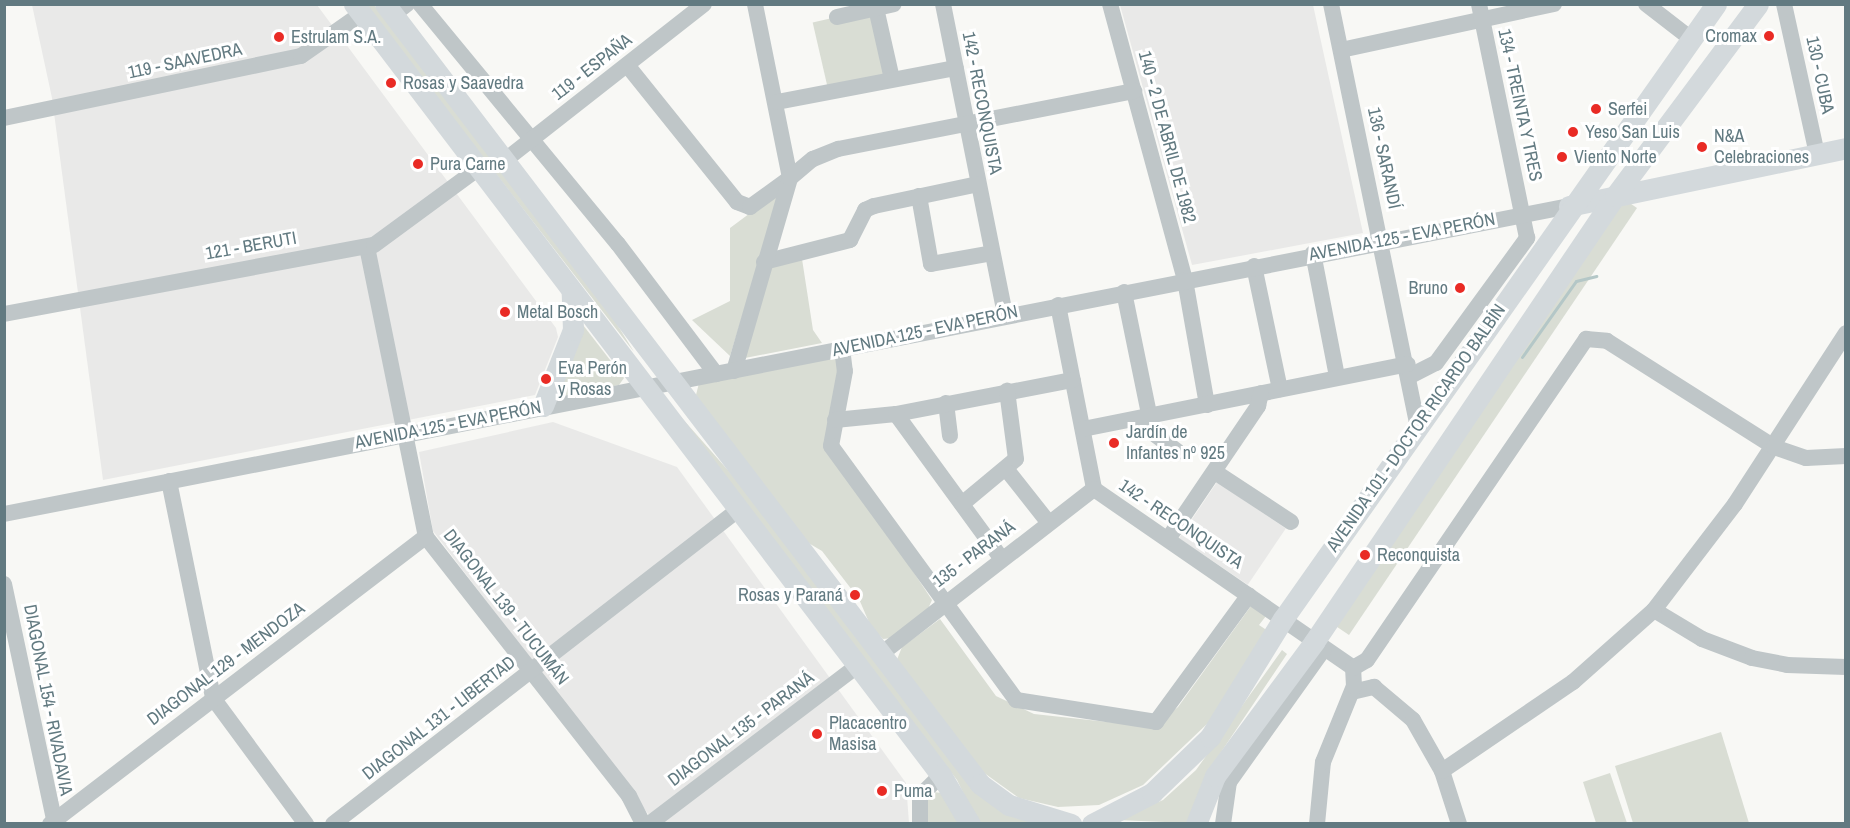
<!DOCTYPE html>
<html>
<head>
<meta charset="utf-8">
<style>
  body { margin:0 }
  #map { position:relative; width:1850px; height:828px; overflow:hidden; background:#f8f8f5; font-family:"Archivo Narrow",sans-serif }
  div>[style] { position:absolute }
  .built>* { inset:0; background:#e9e9e8; transform-origin:0 0 }
  .green>* { inset:0; background:#d9ddd4; transform-origin:0 0 }
  .stream>* { height:3px; margin:-1.5px; padding:0 1.5px; transform-origin:1.5px; border-radius:1.5px; background:#b4c7c7 }
  .minor>* { height:16px; margin:-8px; padding:0 8px; transform-origin:8px; border-radius:8px; background:#bfc6c8 }
  .major>* { height:21px; margin:-10.5px; padding:0 10.5px; transform-origin:10.5px; border-radius:10.5px; background:#d3d9dc }
  .dots>* { width:16px; height:16px; translate:-50% -50%; box-sizing:border-box; border:3px solid #fff; border-radius:50% }
  span { translate:-50% -50%; white-space:nowrap; text-align:center; line-height:1.15; -webkit-text-stroke:6px #fff; paint-order:stroke }
  .poi-label { font-size:18px; color:#627a81 }
  .right { translate:-100% -50%; text-align:right }
  .left { translate:0 -50%; text-align:left }
  .street-label { font-size:18px; color:#627a81 }
  .frame { position:absolute; inset:0; border:6px solid #627a81; pointer-events:none }
</style>
</head>
<body>
<div id="map">
  <div class="built">
    <div style="clip-path:polygon(32px 5px,317px 5px,556px 328px,558px 337px,535px 395px,103px 480px,52px 98px)"></div>
    <div style="clip-path:polygon(1120px 5px,1313px 5px,1363px 233px,1192px 265px)"></div>
    <div style="clip-path:polygon(553px 422px,677px 467px,906px 783px,909px 823px,655px 823px,433px 531px,419px 452px)"></div>
    <div style="left:1217px;top:482px;width:83px;height:68px;rotate:34deg"></div>
  </div>
  <div class="green">
    <div style="clip-path:polygon(365px 5px,374px 5px,604px 303px,634px 352px)"></div>
    <div style="left:876px;top:8px;width:73px;height:65px;rotate:77deg"></div>
    <div style="clip-path:polygon(781px 190px,730px 356px,692px 320px,730px 301px,730px 228px)"></div>
    <div style="left:1637px;top:208px;width:515px;height:25px;rotate:124deg"></div>
    <div style="clip-path:polygon(802px 259px,813px 330px,822px 343px,745px 358px,770px 268px)"></div>
    <div style="clip-path:polygon(583px 325px,624px 378px,619px 385px,558px 397px,555px 394px)"></div>
    <div style="clip-path:polygon(837px 357px,842px 371px,825px 439px,932px 600px,927px 611px,892px 638px,883px 639px,871px 627px,859px 599px,822px 551px,800px 538px,696px 395px,699px 383px)"></div>
    <div style="clip-path:polygon(674px 409px,741px 485px,963px 775px,1039px 823px,978px 823px,957px 780px)"></div>
    <div style="clip-path:polygon(1251px 606px,1266px 616px,1259px 625px,1268px 631px,1209px 722px,1143px 785px,1099px 805px,1058px 807px,1019px 798px,980px 770px,896px 662px,902px 647px,940px 619px,996px 696px,1034px 714px,1154px 727px,1178px 707px)"></div>
    <div style="clip-path:polygon(1282px 650px,1287px 654px,1209px 770px,1189px 823px,1117px 820px,1163px 800px,1196px 770px)"></div>
    <div style="clip-path:polygon(1721px 732px,1749px 823px,1633px 823px,1615px 766px)"></div>
    <div style="clip-path:polygon(1610px 773px,1627px 823px,1596px 823px,1583px 782px)"></div>
    <div style="clip-path:polygon(933px 792px,942px 793px,958px 823px,928px 823px,928px 798px)"></div>
  </div>
  <div class="stream">
    <div style="left:1522px;top:357px;width:93px;rotate:-54.6deg"></div>
    <div style="left:1576px;top:281px;width:21px;rotate:-14deg"></div>
  </div>
  <div class="minor">
    <div style="left:420px;top:4px;width:311px;rotate:50.5deg"></div>
    <div style="left:618px;top:244px;width:163px;rotate:53deg"></div>
    <div style="left:943px;top:4px;width:317px;rotate:78.7deg"></div>
    <div style="left:1110px;top:4px;width:286px;rotate:74.8deg"></div>
    <div style="left:1185px;top:280px;width:127px;rotate:80deg"></div>
    <div style="left:1331px;top:4px;width:431px;rotate:78.4deg"></div>
    <div style="left:1646px;top:4px;width:56px;rotate:37.7deg"></div>
    <div style="left:1784px;top:4px;width:154px;rotate:77.6deg"></div>
    <div style="left:876px;top:8px;width:73px;rotate:77.3deg"></div>
    <div style="left:393px;top:15px;width:18px;rotate:-38deg"></div>
    <div style="left:837px;top:17px;width:58px;rotate:-12.8deg"></div>
    <div style="left:1341px;top:50px;width:218px;rotate:-12.2deg"></div>
    <div style="left:627px;top:65px;width:176px;rotate:51.2deg"></div>
    <div style="left:737px;top:202px;width:14px;rotate:21deg"></div>
    <div style="left:750px;top:207px;width:49px;rotate:-35.9deg"></div>
    <div style="left:790px;top:178px;width:177px;rotate:-101.4deg"></div>
    <div style="left:777px;top:102px;width:182px;rotate:-10.8deg"></div>
    <div style="left:4px;top:118px;width:303px;rotate:-11.8deg"></div>
    <div style="left:301px;top:56px;width:73px;rotate:-35deg"></div>
    <div style="left:504px;top:161px;width:254px;rotate:-38.1deg"></div>
    <div style="left:919px;top:196px;width:69px;rotate:80deg"></div>
    <div style="left:931px;top:264px;width:62px;rotate:-10.2deg"></div>
    <div style="left:367px;top:247px;width:296px;rotate:78.5deg"></div>
    <div style="left:426px;top:537px;width:329px;rotate:51.9deg"></div>
    <div style="left:629px;top:796px;width:31px;rotate:63deg"></div>
    <div style="left:1313px;top:253px;width:126px;rotate:79deg"></div>
    <div style="left:764px;top:262px;width:89px;rotate:-14.3deg"></div>
    <div style="left:850px;top:240px;width:34px;rotate:-63deg"></div>
    <div style="left:865px;top:210px;width:10px;rotate:-24deg"></div>
    <div style="left:874px;top:206px;width:106px;rotate:-11.9deg"></div>
    <div style="left:1254px;top:266px;width:126px;rotate:78.1deg"></div>
    <div style="left:1124px;top:292px;width:144px;rotate:78.4deg"></div>
    <div style="left:1153px;top:433px;width:31px;rotate:37deg"></div>
    <div style="left:1058px;top:305px;width:187px;rotate:78.9deg"></div>
    <div style="left:1094px;top:489px;width:315px;rotate:34.6deg"></div>
    <div style="left:4px;top:314px;width:376px;rotate:-10.6deg"></div>
    <div style="left:374px;top:245px;width:132px;rotate:-36.3deg"></div>
    <div style="left:1846px;top:333px;width:204px;rotate:123deg"></div>
    <div style="left:1735px;top:504px;width:133px;rotate:127.4deg"></div>
    <div style="left:1654px;top:610px;width:56px;rotate:31.1deg"></div>
    <div style="left:1702px;top:639px;width:53px;rotate:20.8deg"></div>
    <div style="left:1752px;top:658px;width:36px;rotate:11deg"></div>
    <div style="left:1787px;top:665px;width:59px;rotate:1.9deg"></div>
    <div style="left:842px;top:348px;width:23px;rotate:83deg"></div>
    <div style="left:845px;top:371px;width:76px;rotate:100.6deg"></div>
    <div style="left:831px;top:446px;width:314px;rotate:53.9deg"></div>
    <div style="left:1016px;top:700px;width:142px;rotate:8.9deg"></div>
    <div style="left:1156px;top:722px;width:157px;rotate:-53.8deg"></div>
    <div style="left:734px;top:371px;width:201px;rotate:-73.8deg"></div>
    <div style="left:790px;top:178px;width:30px;rotate:-40deg"></div>
    <div style="left:813px;top:159px;width:27px;rotate:-22deg"></div>
    <div style="left:838px;top:149px;width:302px;rotate:-11.1deg"></div>
    <div style="left:1410px;top:376px;width:29px;rotate:-27deg"></div>
    <div style="left:1436px;top:363px;width:155px;rotate:-53.9deg"></div>
    <div style="left:1527px;top:238px;width:239px;rotate:-101.6deg"></div>
    <div style="left:946px;top:403px;width:33px;rotate:83deg"></div>
    <div style="left:896px;top:414px;width:180px;rotate:-10.9deg"></div>
    <div style="left:835px;top:420px;width:61px;rotate:-5.6deg"></div>
    <div style="left:896px;top:414px;width:178px;rotate:53.9deg"></div>
    <div style="left:1083px;top:429px;width:331px;rotate:-11.3deg"></div>
    <div style="left:1007px;top:470px;width:66px;rotate:51.7deg"></div>
    <div style="left:1215px;top:472px;width:91px;rotate:33.3deg"></div>
    <div style="left:169px;top:481px;width:221px;rotate:78.5deg"></div>
    <div style="left:213px;top:698px;width:157px;rotate:53.6deg"></div>
    <div style="left:962px;top:504px;width:70px;rotate:-39.8deg"></div>
    <div style="left:1016px;top:459px;width:69px;rotate:-97.5deg"></div>
    <div style="left:4px;top:514px;width:1595px;rotate:-11.13deg"></div>
    <div style="left:1168px;top:539px;width:161px;rotate:-55.9deg"></div>
    <div style="left:1258px;top:406px;width:13px;rotate:-77deg"></div>
    <div style="left:4px;top:584px;width:245px;rotate:78deg"></div>
    <div style="left:881px;top:654px;width:269px;rotate:-37.8deg"></div>
    <div style="left:1352px;top:692px;width:23px;rotate:-13deg"></div>
    <div style="left:1374px;top:687px;width:51px;rotate:40.2deg"></div>
    <div style="left:1413px;top:720px;width:59px;rotate:60.4deg"></div>
    <div style="left:1442px;top:771px;width:56px;rotate:72.2deg"></div>
    <div style="left:1442px;top:771px;width:158px;rotate:-34.2deg"></div>
    <div style="left:1573px;top:682px;width:108px;rotate:-41.6deg"></div>
    <div style="left:50px;top:824px;width:473px;rotate:-37.4deg"></div>
    <div style="left:333px;top:824px;width:512px;rotate:-37.79deg"></div>
    <div style="left:649px;top:824px;width:261px;rotate:-37.2deg"></div>
    <div style="left:920px;top:824px;width:28px;rotate:-90deg"></div>
    <div style="left:920px;top:796px;width:30px;rotate:-45deg"></div>
    <div style="left:1223px;top:824px;width:42px;rotate:-81.9deg"></div>
    <div style="left:1229px;top:782px;width:163px;rotate:-54.5deg"></div>
    <div style="left:1317px;top:824px;width:62px;rotate:-84.5deg"></div>
    <div style="left:1323px;top:762px;width:82px;rotate:-67.8deg"></div>
    <div style="left:1354px;top:686px;width:18px;rotate:-93deg"></div>
    <div style="left:1353px;top:668px;width:16px;rotate:-30deg"></div>
    <div style="left:1367px;top:660px;width:389px;rotate:-55.7deg"></div>
    <div style="left:1586px;top:339px;width:21px;rotate:5deg"></div>
    <div style="left:1607px;top:341px;width:198px;rotate:32.4deg"></div>
    <div style="left:1774px;top:447px;width:34px;rotate:19deg"></div>
    <div style="left:1806px;top:458px;width:40px;rotate:-2.9deg"></div>
  </div>
  <div class="major">
    <div style="left:354px;top:4px;width:969px;rotate:52.72deg"></div>
    <div style="left:941px;top:775px;width:57px;rotate:59.4deg"></div>
    <div style="left:385px;top:4px;width:981px;rotate:52.66deg"></div>
    <div style="left:980px;top:784px;width:36px;rotate:36deg"></div>
    <div style="left:1009px;top:805px;width:65px;rotate:17deg"></div>
    <div style="left:1569px;top:206px;width:283px;rotate:-11.8deg"></div>
    <div style="left:543px;top:406px;width:82px;rotate:-68.5deg"></div>
    <div style="left:573px;top:330px;width:37px;rotate:-92deg"></div>
    <div style="left:1092px;top:824px;width:68px;rotate:-27.3deg"></div>
    <div style="left:1152px;top:793px;width:81px;rotate:-44deg"></div>
    <div style="left:1210px;top:737px;width:139px;rotate:-58.3deg"></div>
    <div style="left:1283px;top:619px;width:752px;rotate:-54.85deg"></div>
    <div style="left:1196px;top:824px;width:52px;rotate:-68.4deg"></div>
    <div style="left:1215px;top:776px;width:167px;rotate:-53.5deg"></div>
    <div style="left:1314px;top:642px;width:538px;rotate:-55.99deg"></div>
    <div style="left:1615px;top:196px;width:239px;rotate:-53.3deg"></div>
  </div>
  <div class="dots">
    <div style="left:1769px;top:36px;background:#e92b25"></div>
    <div style="left:279px;top:37px;background:#e92b25"></div>
    <div style="left:391px;top:83px;background:#e92b25"></div>
    <div style="left:1596px;top:109px;background:#e92b25"></div>
    <div style="left:1573px;top:132px;background:#e92b25"></div>
    <div style="left:1702px;top:147px;background:#e92b25"></div>
    <div style="left:1562px;top:157px;background:#e92b25"></div>
    <div style="left:418px;top:164px;background:#e92b25"></div>
    <div style="left:1460px;top:288px;background:#e92b25"></div>
    <div style="left:505px;top:312px;background:#e92b25"></div>
    <div style="left:546px;top:379px;background:#e92b25"></div>
    <div style="left:1114px;top:443px;background:#e92b25"></div>
    <div style="left:1365px;top:555px;background:#e92b25"></div>
    <div style="left:855px;top:595px;background:#e92b25"></div>
    <div style="left:817px;top:734px;background:#e92b25"></div>
    <div style="left:882px;top:791px;background:#e92b25"></div>
  </div>
  <div class="poi-label">
    <span class="right" style="left:1757px;top:36px">Cromax</span>
    <span class="left" style="left:291px;top:37px">Estrulam S.A.</span>
    <span class="left" style="left:403px;top:83px">Rosas y Saavedra</span>
    <span class="left" style="left:1608px;top:109px">Serfei</span>
    <span class="left" style="left:1585px;top:132px">Yeso San Luis</span>
    <span class="left" style="left:1714px;top:147px">N&amp;A<br>Celebraciones</span>
    <span class="left" style="left:1574px;top:157px">Viento Norte</span>
    <span class="left" style="left:430px;top:164px">Pura Carne</span>
    <span class="right" style="left:1448px;top:288px">Bruno</span>
    <span class="left" style="left:517px;top:312px">Metal Bosch</span>
    <span class="left" style="left:558px;top:379px">Eva Perón<br>y Rosas</span>
    <span class="left" style="left:1126px;top:443px">Jardín de<br>Infantes nº 925</span>
    <span class="left" style="left:1377px;top:555px">Reconquista</span>
    <span class="right" style="left:843px;top:595px">Rosas y Paraná</span>
    <span class="left" style="left:829px;top:734px">Placacentro<br>Masisa</span>
    <span class="left" style="left:894px;top:791px">Puma</span>
  </div>
  <div class="street-label">
    <span style="left:185px;top:61px;rotate:-12deg">119 - SAAVEDRA</span>
    <span style="left:592px;top:67px;rotate:-38deg">119 - ESPAÑA</span>
    <span style="left:1820px;top:75px;rotate:78deg">130 - CUBA</span>
    <span style="left:982px;top:103px;rotate:79deg">142 - RECONQUISTA</span>
    <span style="left:1520px;top:105px;rotate:78deg">134 - TREINTA Y TRES</span>
    <span style="left:1167px;top:137px;rotate:75deg">140 - 2 DE ABRIL DE 1982</span>
    <span style="left:1384px;top:158px;rotate:78deg">136 - SARANDÍ</span>
    <span style="left:1402px;top:237px;rotate:-11deg">AVENIDA 125 - EVA PERÓN</span>
    <span style="left:251px;top:246px;rotate:-10deg">121 - BERUTI</span>
    <span style="left:925px;top:331px;rotate:-12deg">AVENIDA 125 - EVA PERÓN</span>
    <span style="left:448px;top:425px;rotate:-11deg">AVENIDA 125 - EVA PERÓN</span>
    <span style="left:1416px;top:428px;rotate:-55deg">AVENIDA 101 - DOCTOR RICARDO BALBÍN</span>
    <span style="left:1181px;top:524px;rotate:34deg">142 - RECONQUISTA</span>
    <span style="left:974px;top:554px;rotate:-37deg">135 - PARANÁ</span>
    <span style="left:506px;top:607px;rotate:52deg">DIAGONAL 139 - TUCUMÁN</span>
    <span style="left:226px;top:664px;rotate:-37deg">DIAGONAL 129 - MENDOZA</span>
    <span style="left:48px;top:700px;rotate:79deg">DIAGONAL 154 - RIVADAVIA</span>
    <span style="left:439px;top:718px;rotate:-38deg">DIAGONAL 131 - LIBERTAD</span>
    <span style="left:741px;top:729px;rotate:-37deg">DIAGONAL 135 - PARANÁ</span>
  </div>
  <div class="frame"></div>
</div>
</body>
</html>
